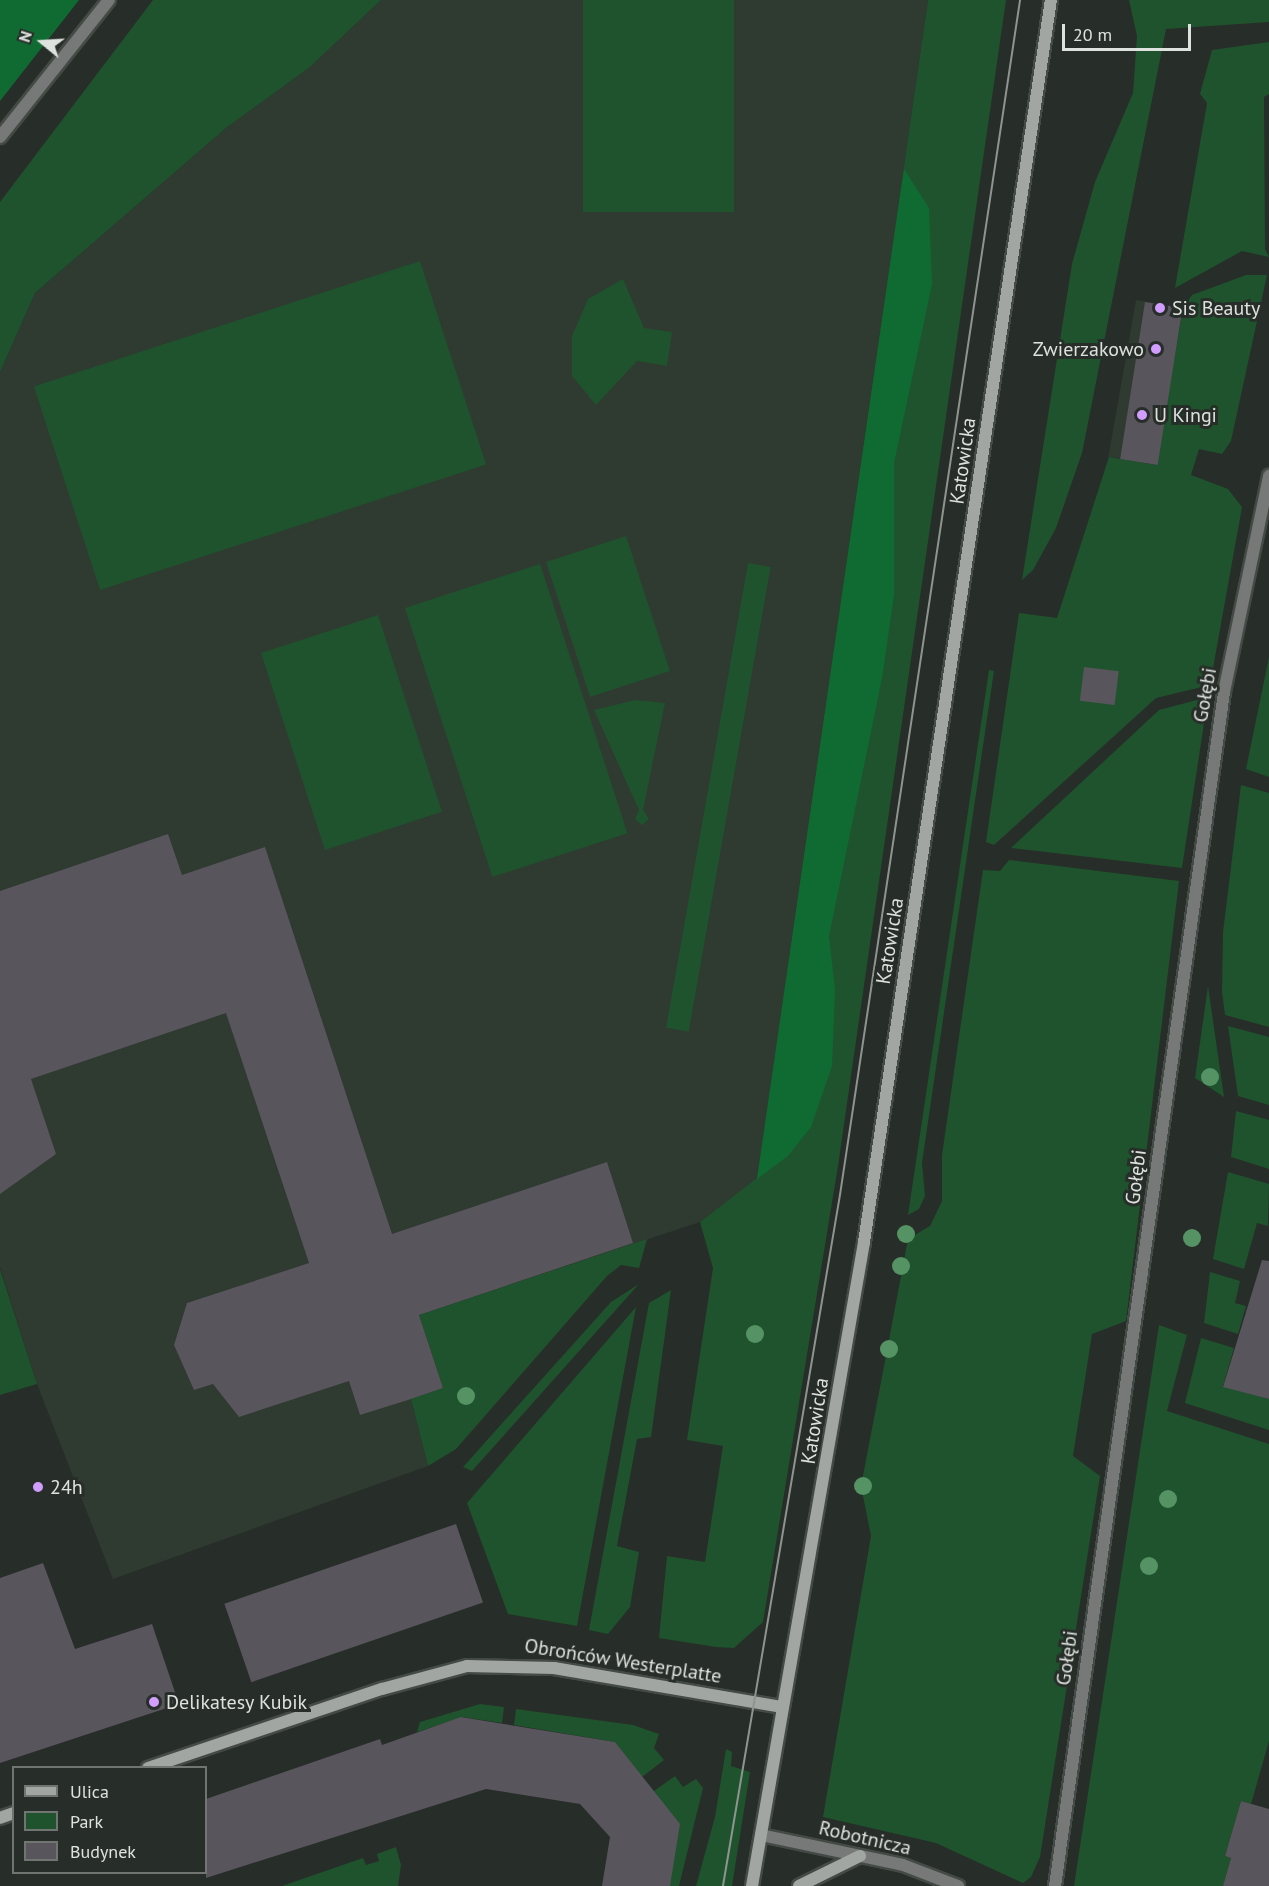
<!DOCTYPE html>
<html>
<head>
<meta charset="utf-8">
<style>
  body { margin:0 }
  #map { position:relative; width:1269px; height:1886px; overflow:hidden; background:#272d28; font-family:"PT Sans",sans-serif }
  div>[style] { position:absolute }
  .built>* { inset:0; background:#2f3a31; transform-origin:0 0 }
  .green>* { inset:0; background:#1f532d; transform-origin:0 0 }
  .forest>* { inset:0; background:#106b32 }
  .building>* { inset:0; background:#58555c; transform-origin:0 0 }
  .roads { filter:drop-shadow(2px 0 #444a45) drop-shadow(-2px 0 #444a45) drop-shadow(0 2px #444a45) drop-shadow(0 -2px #444a45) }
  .street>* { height:12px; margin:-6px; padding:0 6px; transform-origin:6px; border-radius:6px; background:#767977 }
  .secondary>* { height:12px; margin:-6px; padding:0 6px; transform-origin:6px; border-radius:6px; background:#a1a6a2 }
  .tram>* { height:1.5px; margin:-0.75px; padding:0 0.75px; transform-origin:0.75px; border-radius:0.75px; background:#8f9490 }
  .trees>* { width:18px; height:18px; margin:-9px; border-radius:50%; background:#559364 }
  .dots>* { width:16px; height:16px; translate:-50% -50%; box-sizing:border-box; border:3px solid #272d28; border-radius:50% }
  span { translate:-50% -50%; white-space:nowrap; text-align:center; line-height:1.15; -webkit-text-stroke:6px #272d28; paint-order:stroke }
  .poi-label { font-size:20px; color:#dee2df }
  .left { translate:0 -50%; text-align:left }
  .right { translate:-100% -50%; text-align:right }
  .street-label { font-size:20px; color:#dee2df }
  .legend { position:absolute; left:12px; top:1766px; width:195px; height:108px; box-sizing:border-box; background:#272d28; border:2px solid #707571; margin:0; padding:8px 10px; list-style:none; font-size:18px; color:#dee2df }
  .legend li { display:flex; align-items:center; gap:12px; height:30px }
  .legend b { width:30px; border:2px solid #707571 }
  .north { position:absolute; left:12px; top:12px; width:60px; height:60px; -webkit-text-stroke:4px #272d28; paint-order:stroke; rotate:288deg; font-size:16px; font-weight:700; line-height:24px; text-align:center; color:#dee2df }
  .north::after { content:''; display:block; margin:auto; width:21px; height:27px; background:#dee2df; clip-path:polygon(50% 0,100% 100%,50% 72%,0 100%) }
  .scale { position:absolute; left:1062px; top:24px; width:129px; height:27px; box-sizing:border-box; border:3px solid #dee2df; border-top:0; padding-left:8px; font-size:18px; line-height:21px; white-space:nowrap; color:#dee2df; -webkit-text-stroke:4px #272d28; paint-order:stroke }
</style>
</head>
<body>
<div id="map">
  <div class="built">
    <div style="clip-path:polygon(381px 0,928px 0,757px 1179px,700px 1222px,419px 1315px,443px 1388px,411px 1399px,428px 1466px,113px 1579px,37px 1384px,0 1267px,0 372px,35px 293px,226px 128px,310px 67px)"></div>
    <div style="left:1136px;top:300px;width:48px;height:159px;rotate:10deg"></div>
  </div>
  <div class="green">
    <div style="clip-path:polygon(153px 0,381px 0,310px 67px,226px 128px,35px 293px,0 372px,0 202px)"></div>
    <div style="left:583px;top:0;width:151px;height:212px"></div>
    <div style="clip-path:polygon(928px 0,1006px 0,838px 1166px,763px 1622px,734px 1648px,716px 1647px,659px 1638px,667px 1556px,705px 1562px,723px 1446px,687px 1440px,713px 1268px,700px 1222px,757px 1178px)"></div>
    <div style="clip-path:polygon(1129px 0,1269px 0,1269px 22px,1166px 29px,1082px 453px,1056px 528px,1033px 570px,1022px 580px,1072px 264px,1095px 182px,1133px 93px,1137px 36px)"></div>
    <div style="clip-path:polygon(1269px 42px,1269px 94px,1264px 97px,1265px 249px,1269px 257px,1242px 251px,1175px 288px,1207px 103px,1200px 94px,1212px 50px)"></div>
    <div style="left:420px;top:261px;width:214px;height:406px;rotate:72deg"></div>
    <div style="clip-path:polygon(1246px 275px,1267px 275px,1231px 441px,1222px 454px,1199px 449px,1191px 475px,1228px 489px,1242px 507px,1210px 685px,1156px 698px,994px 845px,986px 842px,1019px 613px,1057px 618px,1109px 457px,1156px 465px,1183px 308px,1192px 295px)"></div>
    <div style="clip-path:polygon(623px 279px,644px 328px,672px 332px,667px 366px,637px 361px,596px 405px,572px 376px,572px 336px,588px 299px)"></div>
    <div style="left:626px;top:536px;width:142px;height:84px;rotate:72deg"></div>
    <div style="left:748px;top:563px;width:23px;height:472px;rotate:10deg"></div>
    <div style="left:540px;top:564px;width:283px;height:142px;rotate:72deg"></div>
    <div style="left:378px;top:615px;width:207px;height:123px;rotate:72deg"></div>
    <div style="clip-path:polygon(1269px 657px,1269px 777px,1246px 769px)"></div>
    <div style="clip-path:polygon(989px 670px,994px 671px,922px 1163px,925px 1196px,919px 1209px,908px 1215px)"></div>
    <div style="clip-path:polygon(1208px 697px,1182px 868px,1011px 848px,1159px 710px)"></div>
    <div style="clip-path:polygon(635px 700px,665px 703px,643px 810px,649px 819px,642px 825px,635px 819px,639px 810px,594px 710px)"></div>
    <div style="clip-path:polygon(1241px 785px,1269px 793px,1269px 1027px,1225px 1015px,1222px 992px,1223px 932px)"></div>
    <div style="clip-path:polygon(1009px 860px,1179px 881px,1126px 1321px,1092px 1334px,1073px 1456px,1100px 1476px,1040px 1857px,1031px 1877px,1023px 1883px,936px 1843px,823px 1817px,871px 1536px,861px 1486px,885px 1361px,908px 1239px,930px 1226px,942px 1201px,942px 1155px,983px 870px,1000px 871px)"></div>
    <div style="clip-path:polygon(1208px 986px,1224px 1097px,1195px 1078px)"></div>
    <div style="clip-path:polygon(1228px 1026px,1269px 1037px,1269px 1105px,1238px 1096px)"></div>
    <div style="clip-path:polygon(1236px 1111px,1269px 1120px,1269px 1169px,1231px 1157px)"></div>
    <div style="clip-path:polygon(1228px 1172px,1269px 1184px,1268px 1226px,1257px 1223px,1244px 1269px,1213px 1259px)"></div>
    <div style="clip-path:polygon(647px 1239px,639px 1268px,621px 1265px,607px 1276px,456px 1449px,428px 1466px,411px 1399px,443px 1388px,419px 1315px)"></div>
    <div style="clip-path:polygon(0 1269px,37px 1384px,0 1395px)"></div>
    <div style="clip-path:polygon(1210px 1272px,1240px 1281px,1235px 1303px,1246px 1306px,1238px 1334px,1204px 1323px)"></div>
    <div style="clip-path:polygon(639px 1284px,472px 1471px,463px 1467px,611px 1302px)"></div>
    <div style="clip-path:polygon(671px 1290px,651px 1437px,637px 1439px,617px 1546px,639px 1552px,630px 1607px,608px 1634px,589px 1630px,649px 1303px)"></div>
    <div style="clip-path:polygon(636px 1307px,577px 1626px,508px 1614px,467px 1503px)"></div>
    <div style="clip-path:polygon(1159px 1325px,1187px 1335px,1167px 1411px,1269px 1444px,1269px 1741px,1251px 1804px,1241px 1801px,1225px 1856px,1231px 1858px,1223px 1886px,1074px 1886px)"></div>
    <div style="clip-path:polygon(1201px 1338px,1234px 1348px,1223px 1386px,1269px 1399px,1269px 1430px,1185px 1403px)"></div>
    <div style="clip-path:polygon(480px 1704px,504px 1707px,502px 1723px,463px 1717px,417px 1732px,420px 1722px)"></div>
    <div style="clip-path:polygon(516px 1709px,633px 1725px,659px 1734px,654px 1748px,664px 1760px,642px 1777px,615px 1742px,514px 1725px)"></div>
    <div style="clip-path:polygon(726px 1749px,732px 1752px,731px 1766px,750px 1772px,732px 1886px,696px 1886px,715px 1817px)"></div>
    <div style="clip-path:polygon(675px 1776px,683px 1787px,696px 1779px,703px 1788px,679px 1886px,670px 1886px,654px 1791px)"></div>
    <div style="clip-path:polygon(396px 1847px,401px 1865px,398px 1886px,282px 1886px,363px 1858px,366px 1865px,379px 1861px,377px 1854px)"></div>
  </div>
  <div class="forest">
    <div style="clip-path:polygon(0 0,79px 0,0 101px)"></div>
    <div style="clip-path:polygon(904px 169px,929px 208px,932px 284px,894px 463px,894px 595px,882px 678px,829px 936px,835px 990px,832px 1066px,811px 1127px,788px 1156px,757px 1179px)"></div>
  </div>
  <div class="building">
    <div style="left:1145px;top:302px;width:38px;height:159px;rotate:9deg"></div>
    <div style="left:1084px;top:667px;width:35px;height:34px;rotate:7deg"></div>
    <div style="clip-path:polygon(168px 834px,182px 875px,265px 847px,392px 1234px,607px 1162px,633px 1243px,419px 1315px,443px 1388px,411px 1399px,360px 1415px,349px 1381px,239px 1417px,213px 1384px,194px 1390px,174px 1345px,187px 1303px,309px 1263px,226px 1013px,31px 1079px,56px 1154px,0 1194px,0 891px)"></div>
    <div style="clip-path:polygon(1262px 1260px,1269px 1261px,1269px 1399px,1223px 1387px)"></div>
    <div style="left:456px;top:1524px;width:83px;height:245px;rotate:71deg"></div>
    <div style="clip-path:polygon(43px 1563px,75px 1649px,152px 1624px,179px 1704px,0 1763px,0 1578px)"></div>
    <div style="clip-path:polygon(461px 1717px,615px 1742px,680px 1824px,670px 1886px,602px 1886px,610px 1837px,580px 1804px,486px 1789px,206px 1878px,206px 1799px,380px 1739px,382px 1745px)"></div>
    <div style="clip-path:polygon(1241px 1801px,1269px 1809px,1269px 1886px,1223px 1886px,1231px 1858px,1225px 1856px)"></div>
  </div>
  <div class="roads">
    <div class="street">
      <div style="left:0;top:137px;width:175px;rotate:-51.5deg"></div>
      <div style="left:761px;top:1835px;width:145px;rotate:11.9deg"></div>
      <div style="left:903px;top:1865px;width:59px;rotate:20.9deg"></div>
      <div style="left:1055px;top:1886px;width:1206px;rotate:-81.94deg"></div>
      <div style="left:1224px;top:692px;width:221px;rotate:-78.2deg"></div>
    </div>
    <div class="secondary">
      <div style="left:148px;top:1768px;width:247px;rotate:-18.7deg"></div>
      <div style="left:382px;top:1689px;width:88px;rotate:-15.1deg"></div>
      <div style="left:467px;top:1666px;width:87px;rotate:1.3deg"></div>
      <div style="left:554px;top:1668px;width:232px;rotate:9.7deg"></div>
      <div style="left:0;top:1818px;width:15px;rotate:-20deg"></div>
      <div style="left:752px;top:1886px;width:654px;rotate:-80.13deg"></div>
      <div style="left:864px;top:1242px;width:1256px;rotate:-81.44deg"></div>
      <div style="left:799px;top:1886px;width:68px;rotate:-26.2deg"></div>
    </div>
  </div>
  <div class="tram">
    <div style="left:723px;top:1886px;width:701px;rotate:-80.39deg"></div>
    <div style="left:840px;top:1195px;width:1208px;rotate:-81.43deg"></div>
  </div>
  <div class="trees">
    <div style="left:1210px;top:1077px"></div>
    <div style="left:906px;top:1234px"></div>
    <div style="left:1192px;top:1238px"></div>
    <div style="left:901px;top:1266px"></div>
    <div style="left:755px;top:1334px"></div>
    <div style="left:889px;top:1349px"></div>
    <div style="left:466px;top:1396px"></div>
    <div style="left:863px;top:1486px"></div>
    <div style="left:1168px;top:1499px"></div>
    <div style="left:1149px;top:1566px"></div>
  </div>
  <div class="dots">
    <div style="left:1160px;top:308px;background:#d19dfe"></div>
    <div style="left:1156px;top:349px;background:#d19dfe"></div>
    <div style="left:1142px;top:415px;background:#d19dfe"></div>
    <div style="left:38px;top:1487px;background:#d19dfe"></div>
    <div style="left:154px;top:1702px;background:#d19dfe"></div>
  </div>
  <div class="poi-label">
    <span class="left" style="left:1172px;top:308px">Sis Beauty</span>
    <span class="right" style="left:1144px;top:349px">Zwierzakowo</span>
    <span class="left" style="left:1154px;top:415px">U Kingi</span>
    <span class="left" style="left:50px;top:1487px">24h</span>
    <span class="left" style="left:166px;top:1702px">Delikatesy Kubik</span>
  </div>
  <div class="street-label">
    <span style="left:963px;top:461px;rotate:-82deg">Katowicka</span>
    <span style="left:1205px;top:695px;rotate:-80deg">Gołębi</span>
    <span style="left:890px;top:941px;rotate:-81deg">Katowicka</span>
    <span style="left:1136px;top:1177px;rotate:-83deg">Gołębi</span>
    <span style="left:815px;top:1421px;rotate:-81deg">Katowicka</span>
    <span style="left:1067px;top:1658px;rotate:-82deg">Gołębi</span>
    <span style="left:623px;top:1661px;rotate:9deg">Obrońców Westerplatte</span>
    <span style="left:865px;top:1838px;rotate:13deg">Robotnicza</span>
  </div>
  <ul class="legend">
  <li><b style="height:8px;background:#a1a6a2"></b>Ulica</li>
  <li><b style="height:16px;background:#1f532d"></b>Park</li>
  <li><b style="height:16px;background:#58555c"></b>Budynek</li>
  </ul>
  <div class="north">N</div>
  <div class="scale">20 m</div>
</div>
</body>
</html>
